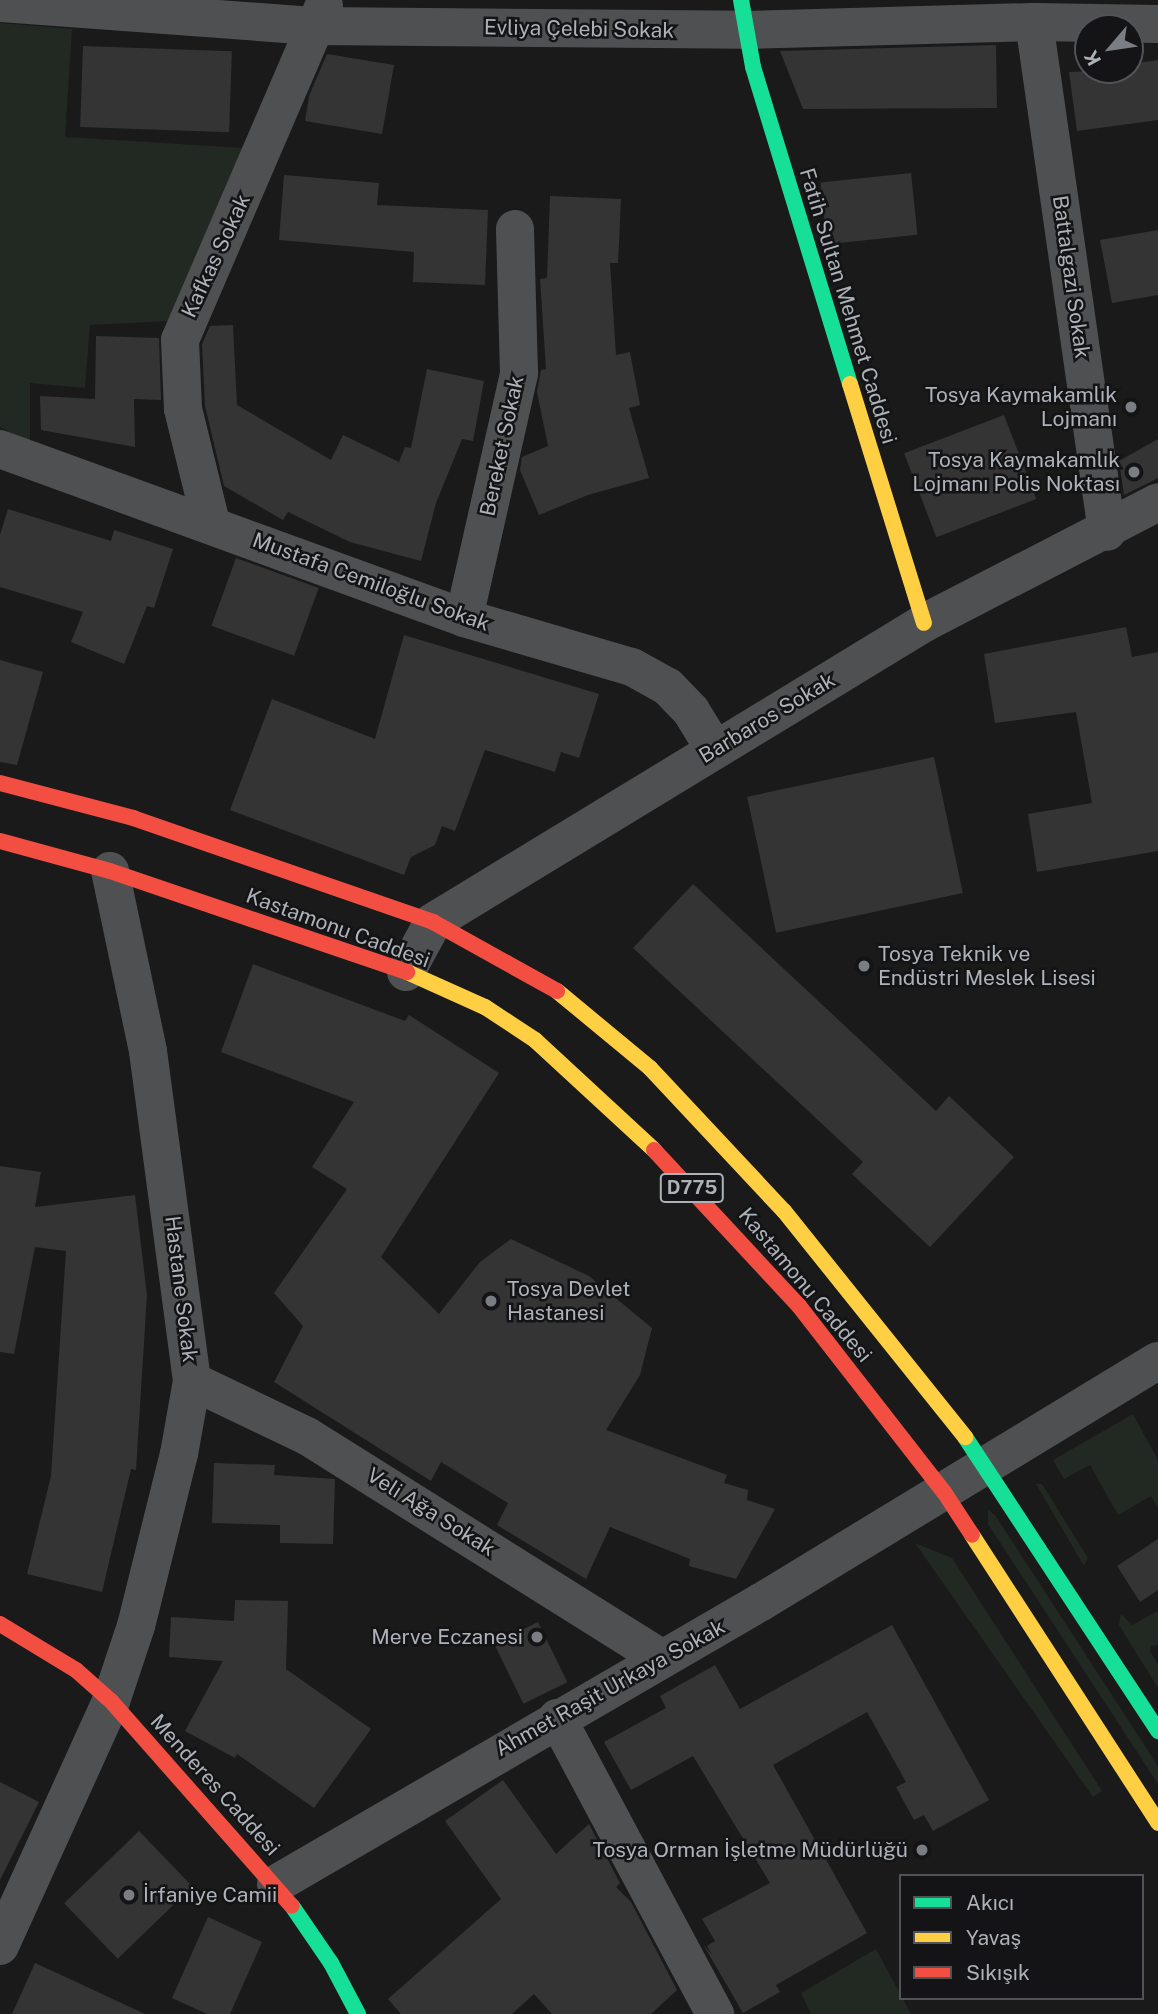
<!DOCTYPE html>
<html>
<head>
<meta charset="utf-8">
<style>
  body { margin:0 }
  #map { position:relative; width:1158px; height:2014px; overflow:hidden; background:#1a1a1a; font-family:"Public Sans",sans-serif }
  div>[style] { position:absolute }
  .green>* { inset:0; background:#222822 }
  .building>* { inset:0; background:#343435; transform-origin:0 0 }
  .street>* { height:38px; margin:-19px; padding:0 19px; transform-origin:19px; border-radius:19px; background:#4f5052 }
  .fast>* { height:16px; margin:-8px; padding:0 8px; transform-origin:8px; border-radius:8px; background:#16e098 }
  .slow>* { height:16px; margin:-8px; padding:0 8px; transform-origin:8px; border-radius:8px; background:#ffcf43 }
  .jam>* { height:16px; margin:-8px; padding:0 8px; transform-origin:8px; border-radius:8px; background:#f24e42 }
  .dots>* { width:19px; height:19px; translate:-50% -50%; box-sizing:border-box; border:4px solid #141416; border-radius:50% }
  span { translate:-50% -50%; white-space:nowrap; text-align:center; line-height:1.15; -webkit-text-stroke:5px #141416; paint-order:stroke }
  .shield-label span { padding:2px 5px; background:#141416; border:2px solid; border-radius:5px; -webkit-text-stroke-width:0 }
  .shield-label { font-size:19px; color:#adb2b9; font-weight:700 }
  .street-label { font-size:21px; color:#adb2b9 }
  .poi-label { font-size:21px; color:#adb2b9 }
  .right { translate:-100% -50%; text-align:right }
  .left { translate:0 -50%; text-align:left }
  .legend { position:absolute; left:899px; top:1874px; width:245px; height:126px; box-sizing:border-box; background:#141416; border:2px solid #515357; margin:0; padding:9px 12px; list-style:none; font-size:21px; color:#adb2b9 }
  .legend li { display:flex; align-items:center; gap:14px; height:35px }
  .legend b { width:35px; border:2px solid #515357 }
  .north { position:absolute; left:1074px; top:14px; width:70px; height:70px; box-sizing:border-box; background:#141416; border:2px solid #515357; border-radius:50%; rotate:241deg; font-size:19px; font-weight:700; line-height:28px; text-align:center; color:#adb2b9 }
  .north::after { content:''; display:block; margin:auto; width:24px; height:32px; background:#7a7d81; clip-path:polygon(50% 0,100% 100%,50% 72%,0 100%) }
</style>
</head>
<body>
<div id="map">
  <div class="green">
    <div style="clip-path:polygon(0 23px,72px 29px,65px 137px,245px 148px,169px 321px,90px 325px,85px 388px,30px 383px,30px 443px,0 427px)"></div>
    <div style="clip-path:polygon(1133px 1414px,1158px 1460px,1158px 1508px,1151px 1496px,1118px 1515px,1090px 1465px,1064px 1479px,1053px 1460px)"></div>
    <div style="clip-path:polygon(1042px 1484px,1088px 1558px,1084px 1566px,1036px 1484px)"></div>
    <div style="clip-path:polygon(988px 1510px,995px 1515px,1158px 1766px,1158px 1784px,988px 1524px)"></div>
    <div style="clip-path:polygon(915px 1543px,952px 1558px,1102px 1791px,1093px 1797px)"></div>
    <div style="clip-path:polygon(1158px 1611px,1158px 1645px,1151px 1646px,1150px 1651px,1158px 1664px,1158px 1688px,1119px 1625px,1121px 1614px,1132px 1625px)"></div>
    <div style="clip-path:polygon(876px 1949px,911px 2014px,811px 2014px,801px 1993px)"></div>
  </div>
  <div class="building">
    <div style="clip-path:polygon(996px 45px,997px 108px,803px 109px,780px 51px)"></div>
    <div style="left:83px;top:46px;width:149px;height:81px;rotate:2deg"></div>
    <div style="clip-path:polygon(327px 54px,394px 65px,382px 134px,305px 121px,309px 96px)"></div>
    <div style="clip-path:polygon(1158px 60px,1158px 120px,1077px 131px,1069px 72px,1130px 70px,1130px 64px)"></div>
    <div style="left:911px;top:173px;width:62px;height:91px;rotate:84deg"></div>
    <div style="clip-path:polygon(284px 175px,379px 183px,377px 205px,488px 210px,485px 285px,413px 282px,414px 252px,279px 240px)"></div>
    <div style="clip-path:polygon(550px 196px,621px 199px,618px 263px,610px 263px,616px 355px,630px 352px,640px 405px,629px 408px,649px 478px,588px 495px,539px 515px,520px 470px,522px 457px,548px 446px,537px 392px,541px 370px,546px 369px,540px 279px,547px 278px)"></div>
    <div style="clip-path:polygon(1158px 230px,1158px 295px,1112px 303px,1100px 240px)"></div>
    <div style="clip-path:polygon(233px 325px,237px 405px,331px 460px,343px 435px,399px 462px,405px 447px,411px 448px,427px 369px,484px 381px,473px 441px,462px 439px,436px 503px,421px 561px,350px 542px,288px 512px,283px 520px,224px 486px,205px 406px,202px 344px,210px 326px)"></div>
    <div style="clip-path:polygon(96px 336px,159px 338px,161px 400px,134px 399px,135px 447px,41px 430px,40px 396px,95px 399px)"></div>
    <div style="left:1004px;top:415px;width:90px;height:107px;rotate:69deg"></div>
    <div style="clip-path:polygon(1158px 439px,1158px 478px,1124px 495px,1119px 461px)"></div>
    <div style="clip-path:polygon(8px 509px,111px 541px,114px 530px,173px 549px,154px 608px,147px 606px,124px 664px,71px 642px,83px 612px,0 587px,0 535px)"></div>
    <div style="left:236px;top:558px;width:88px;height:72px;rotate:20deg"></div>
    <div style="clip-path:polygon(1126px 627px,1132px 657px,1158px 652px,1158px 851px,1037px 872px,1028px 814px,1092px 803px,1076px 712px,995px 723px,984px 654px)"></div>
    <div style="clip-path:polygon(404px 635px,599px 694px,579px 758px,561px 752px,555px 772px,485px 750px,455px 831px,442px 826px,435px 845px,411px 857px,404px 875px,230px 810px,272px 699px,375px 739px)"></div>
    <div style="clip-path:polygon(0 660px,43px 672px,17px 765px,0 762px)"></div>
    <div style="left:934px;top:757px;width:139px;height:191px;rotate:78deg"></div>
    <div style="clip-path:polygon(693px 884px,936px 1111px,949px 1096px,1014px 1157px,930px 1247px,852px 1174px,863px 1162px,633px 948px)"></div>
    <div style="clip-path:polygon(253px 964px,405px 1021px,409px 1015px,499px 1073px,381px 1257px,439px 1314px,480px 1262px,511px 1239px,589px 1276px,652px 1328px,640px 1375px,606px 1430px,727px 1475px,724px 1483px,748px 1490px,747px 1500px,775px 1509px,736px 1579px,689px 1566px,690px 1559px,610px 1527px,586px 1579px,497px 1525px,508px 1503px,441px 1462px,431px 1481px,274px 1382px,303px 1326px,274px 1293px,347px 1189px,312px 1167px,354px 1102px,221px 1052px)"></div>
    <div style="clip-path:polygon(0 1166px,41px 1172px,35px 1207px,135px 1195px,147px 1295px,136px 1470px,131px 1469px,102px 1592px,27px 1574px,51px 1476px,66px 1251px,35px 1247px,14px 1354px,0 1352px)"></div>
    <div style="clip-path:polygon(214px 1463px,275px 1465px,274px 1475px,335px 1479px,333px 1544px,280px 1543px,280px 1525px,212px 1523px)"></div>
    <div style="clip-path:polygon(1158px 1539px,1158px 1590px,1140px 1602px,1117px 1566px)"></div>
    <div style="clip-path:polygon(235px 1600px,288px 1601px,286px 1669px,371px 1729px,314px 1808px,237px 1754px,235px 1758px,185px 1731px,223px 1661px,169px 1657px,171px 1617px,234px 1621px)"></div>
    <div style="left:538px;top:1622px;width:67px;height:49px;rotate:64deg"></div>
    <div style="clip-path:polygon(892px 1625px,989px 1800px,933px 1831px,924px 1815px,914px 1820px,896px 1787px,906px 1782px,867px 1712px,773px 1765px,867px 1933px,776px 1985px,780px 1992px,743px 2013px,703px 1944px,712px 1955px,707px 1946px,715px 1941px,702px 1919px,770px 1883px,693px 1756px,631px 1790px,604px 1742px,666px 1708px,660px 1696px,715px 1665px,740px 1709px)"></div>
    <div style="clip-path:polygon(503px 1780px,556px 1854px,589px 1824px,620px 1883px,616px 1887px,631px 1902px,677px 1990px,651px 2014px,552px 2014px,534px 1994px,512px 2014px,401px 2014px,388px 1999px,501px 1899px,445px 1821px)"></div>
    <div style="clip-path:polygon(0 1782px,39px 1802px,0 1880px)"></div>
    <div style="left:139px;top:1831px;width:77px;height:104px;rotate:46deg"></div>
    <div style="clip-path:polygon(208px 1917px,262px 1942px,230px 2014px,207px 2014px,172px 1998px)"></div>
    <div style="clip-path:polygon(35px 1963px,72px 1980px,145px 2014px,12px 2014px)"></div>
  </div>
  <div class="street">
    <div style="left:0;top:3px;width:317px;rotate:4.2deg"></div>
    <div style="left:316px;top:26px;width:429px;rotate:0.5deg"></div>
    <div style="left:745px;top:30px;width:289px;rotate:-1.6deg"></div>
    <div style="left:1034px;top:22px;width:124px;rotate:0.9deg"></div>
    <div style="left:1034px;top:22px;width:515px;rotate:81.85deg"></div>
    <div style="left:0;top:449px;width:494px;rotate:20deg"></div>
    <div style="left:464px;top:618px;width:175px;rotate:16.3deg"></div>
    <div style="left:632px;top:667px;width:41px;rotate:29.1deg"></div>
    <div style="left:668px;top:687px;width:33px;rotate:46deg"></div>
    <div style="left:691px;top:711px;width:46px;rotate:58.4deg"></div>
    <div style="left:211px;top:523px;width:117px;rotate:-103.8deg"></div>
    <div style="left:183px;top:409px;width:69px;rotate:-92.5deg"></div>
    <div style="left:180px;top:340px;width:364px;rotate:-66.7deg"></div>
    <div style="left:464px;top:618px;width:251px;rotate:-77.3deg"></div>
    <div style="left:519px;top:373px;width:144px;rotate:-91.6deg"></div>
    <div style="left:406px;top:972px;width:57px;rotate:-61.6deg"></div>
    <div style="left:433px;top:922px;width:575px;rotate:-31.34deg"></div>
    <div style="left:924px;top:623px;width:263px;rotate:-27.3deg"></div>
    <div style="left:192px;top:1381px;width:127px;rotate:25.6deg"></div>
    <div style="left:307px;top:1436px;width:419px;rotate:32.1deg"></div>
    <div style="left:557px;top:1718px;width:336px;rotate:61.9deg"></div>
    <div style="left:276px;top:1884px;width:561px;rotate:-30.18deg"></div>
    <div style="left:761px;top:1602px;width:464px;rotate:-31.3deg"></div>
    <div style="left:0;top:1946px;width:269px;rotate:-65.6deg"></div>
    <div style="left:111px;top:1701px;width:79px;rotate:-71.6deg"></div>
    <div style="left:136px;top:1626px;width:177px;rotate:-76deg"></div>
    <div style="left:179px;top:1454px;width:74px;rotate:-79.9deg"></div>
    <div style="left:192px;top:1381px;width:333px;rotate:-97.6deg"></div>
    <div style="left:148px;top:1051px;width:184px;rotate:-101.9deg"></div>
  </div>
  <div class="fast">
    <div style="left:741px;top:0;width:68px;rotate:79.8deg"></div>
    <div style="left:753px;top:67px;width:332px;rotate:73deg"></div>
    <div style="left:965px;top:1437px;width:352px;rotate:56.7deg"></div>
    <div style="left:292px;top:1906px;width:69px;rotate:55.6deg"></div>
    <div style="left:331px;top:1963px;width:58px;rotate:62.1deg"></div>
  </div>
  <div class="slow">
    <div style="left:850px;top:384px;width:250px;rotate:72.8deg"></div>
    <div style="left:407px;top:972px;width:85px;rotate:24.2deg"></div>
    <div style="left:485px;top:1007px;width:60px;rotate:33.4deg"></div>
    <div style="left:535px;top:1040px;width:162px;rotate:42.7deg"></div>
    <div style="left:557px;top:991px;width:121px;rotate:39.6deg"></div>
    <div style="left:650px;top:1068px;width:196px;rotate:46.9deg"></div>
    <div style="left:784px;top:1211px;width:290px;rotate:51.3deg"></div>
    <div style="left:972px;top:1535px;width:343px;rotate:57.1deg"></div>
  </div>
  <div class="jam">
    <div style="left:0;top:783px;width:138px;rotate:14.7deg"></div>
    <div style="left:133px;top:818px;width:318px;rotate:19.1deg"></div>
    <div style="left:433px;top:922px;width:142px;rotate:29.1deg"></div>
    <div style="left:0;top:841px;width:114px;rotate:15.3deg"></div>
    <div style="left:110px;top:871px;width:314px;rotate:18.8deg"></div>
    <div style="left:654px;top:1150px;width:213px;rotate:47.1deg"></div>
    <div style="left:799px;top:1306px;width:236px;rotate:52.1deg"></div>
    <div style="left:944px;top:1492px;width:51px;rotate:56.9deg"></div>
    <div style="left:0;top:1624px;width:89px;rotate:31.2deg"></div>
    <div style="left:76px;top:1670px;width:47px;rotate:41.5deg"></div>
    <div style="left:111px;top:1701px;width:273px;rotate:48.6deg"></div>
  </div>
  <div class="dots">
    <div style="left:1131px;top:407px;background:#7a7d81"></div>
    <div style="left:1134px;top:472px;background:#7a7d81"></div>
    <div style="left:864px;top:966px;background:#7a7d81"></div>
    <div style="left:491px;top:1301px;background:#7a7d81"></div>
    <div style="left:537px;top:1637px;background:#7a7d81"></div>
    <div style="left:922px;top:1850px;background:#7a7d81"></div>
    <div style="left:129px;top:1895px;background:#7a7d81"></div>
  </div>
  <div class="shield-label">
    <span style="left:692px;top:1188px">D775</span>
  </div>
  <div class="street-label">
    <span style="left:579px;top:29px;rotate:1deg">Evliya Çelebi Sokak</span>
    <span style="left:216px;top:256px;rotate:-65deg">Kafkas Sokak</span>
    <span style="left:1071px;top:277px;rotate:82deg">Battalgazi Sokak</span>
    <span style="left:848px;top:306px;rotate:73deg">Fatih Sultan Mehmet Caddesi</span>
    <span style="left:502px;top:446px;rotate:-78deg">Bereket Sokak</span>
    <span style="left:371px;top:582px;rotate:20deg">Mustafa Cemiloğlu Sokak</span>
    <span style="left:767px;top:718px;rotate:-31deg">Barbaros Sokak</span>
    <span style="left:338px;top:928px;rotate:20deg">Kastamonu Caddesi</span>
    <span style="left:805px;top:1285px;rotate:50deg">Kastamonu Caddesi</span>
    <span style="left:181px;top:1289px;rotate:83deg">Hastane Sokak</span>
    <span style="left:431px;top:1512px;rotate:32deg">Veli Ağa Sokak</span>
    <span style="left:610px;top:1688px;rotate:-29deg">Ahmet Raşit Urkaya Sokak</span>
    <span style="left:215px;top:1785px;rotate:48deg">Menderes Caddesi</span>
  </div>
  <div class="poi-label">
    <span class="right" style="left:1117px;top:407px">Tosya Kaymakamlık<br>Lojmanı</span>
    <span class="right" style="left:1120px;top:472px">Tosya Kaymakamlık<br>Lojmanı Polis Noktası</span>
    <span class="left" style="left:878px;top:966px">Tosya Teknik ve<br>Endüstri Meslek Lisesi</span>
    <span class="left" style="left:507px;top:1301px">Tosya Devlet<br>Hastanesi</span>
    <span class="right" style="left:523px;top:1637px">Merve Eczanesi</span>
    <span class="right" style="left:908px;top:1850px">Tosya Orman İşletme Müdürlüğü</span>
    <span class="left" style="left:143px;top:1895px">İrfaniye Camii</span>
  </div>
  <ul class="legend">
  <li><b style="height:9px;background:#16e098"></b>Akıcı</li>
  <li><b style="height:9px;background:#ffcf43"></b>Yavaş</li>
  <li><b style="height:9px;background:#f24e42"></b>Sıkışık</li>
  </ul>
  <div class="north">K</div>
</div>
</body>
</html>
